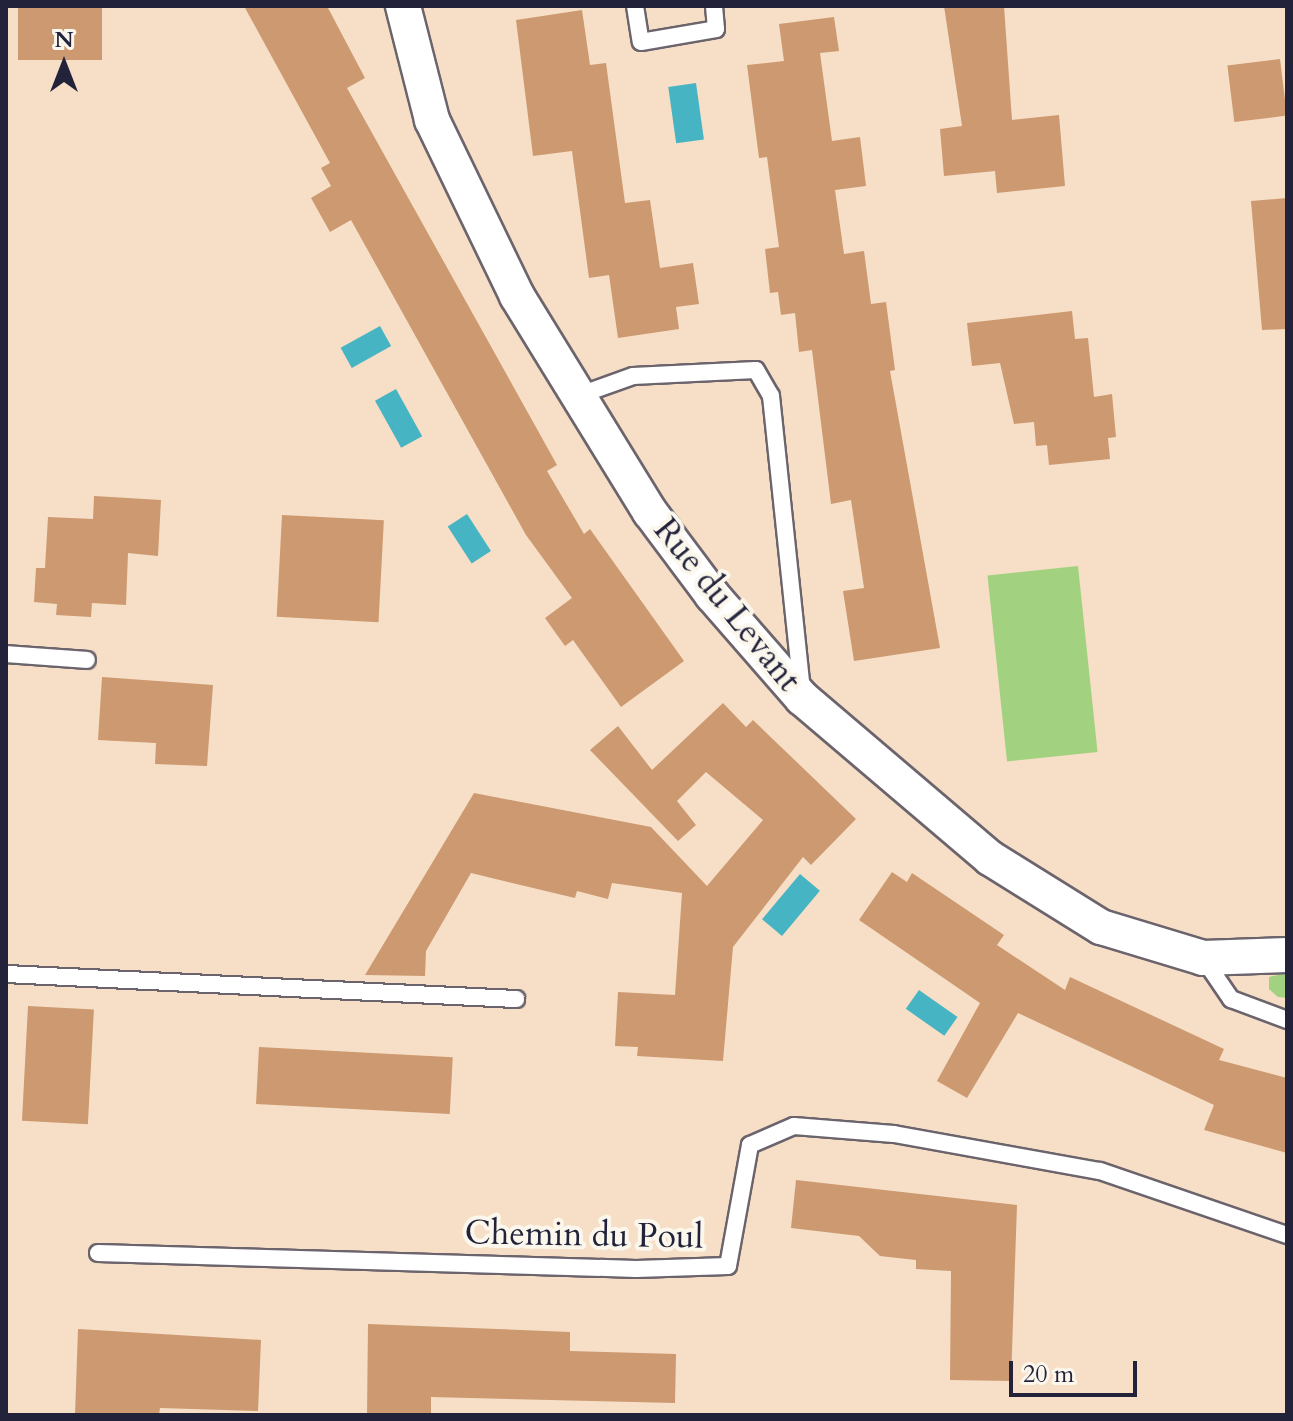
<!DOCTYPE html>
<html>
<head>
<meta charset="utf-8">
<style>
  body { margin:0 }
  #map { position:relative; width:1293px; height:1421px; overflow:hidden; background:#f6dfc6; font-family:Cardo,serif }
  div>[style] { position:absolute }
  .green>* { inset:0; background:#a2d17f; transform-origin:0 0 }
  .water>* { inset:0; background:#47b4c3; transform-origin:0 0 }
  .building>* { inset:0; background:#cd9971; transform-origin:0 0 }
  .roads { filter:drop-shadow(2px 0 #6c646c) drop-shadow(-2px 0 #6c646c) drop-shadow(0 2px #6c646c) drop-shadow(0 -2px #6c646c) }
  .lane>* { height:16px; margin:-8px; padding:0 8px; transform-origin:8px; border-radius:8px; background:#fff }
  .street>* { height:34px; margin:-17px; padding:0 17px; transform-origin:17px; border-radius:17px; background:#fff }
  span { translate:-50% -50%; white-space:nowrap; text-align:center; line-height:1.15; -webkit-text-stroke:8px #fbf7ec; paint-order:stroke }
  .street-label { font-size:34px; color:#22223b }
  .frame { position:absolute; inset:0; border:8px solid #22223b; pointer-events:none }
  .north { position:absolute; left:24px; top:24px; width:80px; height:80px; -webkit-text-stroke:6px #fbf7ec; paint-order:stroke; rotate:0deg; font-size:22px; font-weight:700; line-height:32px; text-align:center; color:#22223b }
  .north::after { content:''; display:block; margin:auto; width:28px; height:36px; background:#22223b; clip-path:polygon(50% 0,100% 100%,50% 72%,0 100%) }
  .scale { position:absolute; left:1009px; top:1361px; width:128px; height:36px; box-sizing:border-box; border:4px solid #22223b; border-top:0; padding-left:10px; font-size:24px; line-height:28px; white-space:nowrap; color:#22223b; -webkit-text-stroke:6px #fbf7ec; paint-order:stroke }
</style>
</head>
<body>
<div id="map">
  <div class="green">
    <div style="left:1078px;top:566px;width:187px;height:91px;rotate:84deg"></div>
    <div style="clip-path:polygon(1287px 973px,1287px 998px,1278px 997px,1269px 989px,1269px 977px)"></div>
  </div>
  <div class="water">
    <div style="left:696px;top:83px;width:57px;height:28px;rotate:82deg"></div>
    <div style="left:380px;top:326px;width:23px;height:45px;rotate:61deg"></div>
    <div style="left:396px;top:389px;width:54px;height:24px;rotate:61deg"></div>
    <div style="left:467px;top:514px;width:44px;height:23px;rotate:57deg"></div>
    <div style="left:800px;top:874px;width:26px;height:59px;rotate:40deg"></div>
    <div style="left:919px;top:990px;width:47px;height:23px;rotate:35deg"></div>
  </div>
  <div class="building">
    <div style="left:18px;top:6px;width:84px;height:54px"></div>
    <div style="clip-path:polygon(244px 6px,327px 6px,365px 78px,347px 88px,557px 465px,547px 471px,584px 534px,590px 529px,684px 661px,621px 707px,573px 640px,565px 646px,545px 618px,572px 598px,526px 535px,351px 220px,330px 232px,311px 198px,331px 186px,321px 168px,330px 163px)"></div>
    <div style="clip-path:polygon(944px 6px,1004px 6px,1012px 120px,1059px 115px,1065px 186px,997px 193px,995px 171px,944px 176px,940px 129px,962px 126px)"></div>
    <div style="clip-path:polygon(582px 10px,590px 65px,606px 63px,625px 203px,650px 200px,660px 268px,693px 263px,699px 304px,676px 307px,679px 329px,618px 338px,609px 275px,589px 278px,572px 151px,533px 156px,516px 20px)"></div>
    <div style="clip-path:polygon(834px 17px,839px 51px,820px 53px,832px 141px,860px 137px,866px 186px,835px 190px,844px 254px,864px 251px,871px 304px,886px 302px,895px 370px,890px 371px,940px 648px,854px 661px,843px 591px,864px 588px,851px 500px,831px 504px,812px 350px,799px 352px,795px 313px,781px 315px,778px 292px,770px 293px,765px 249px,779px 247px,767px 157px,759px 158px,747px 65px,784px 61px,779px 24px)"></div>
    <div style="left:1280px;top:59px;width:57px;height:53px;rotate:83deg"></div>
    <div style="clip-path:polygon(1287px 198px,1287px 329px,1262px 330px,1251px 201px)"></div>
    <div style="clip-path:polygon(1072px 311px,1075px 339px,1088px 338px,1094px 397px,1112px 394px,1116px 437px,1108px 438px,1110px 459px,1049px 465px,1047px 445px,1036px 446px,1034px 422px,1014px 424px,1000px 363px,972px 366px,967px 323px)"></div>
    <div style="clip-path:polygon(94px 496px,161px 500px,158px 556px,128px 553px,126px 605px,92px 603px,91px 617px,56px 615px,57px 604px,34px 602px,36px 568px,45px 568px,48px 517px,93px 519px)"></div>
    <div style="left:282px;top:515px;width:102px;height:102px;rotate:3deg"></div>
    <div style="clip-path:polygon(102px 677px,213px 685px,207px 766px,155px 764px,156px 743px,98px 740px)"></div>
    <div style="clip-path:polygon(723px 703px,746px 727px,753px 720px,856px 819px,811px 865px,803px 857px,733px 947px,723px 1061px,637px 1056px,638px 1047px,615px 1046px,618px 992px,675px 995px,682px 893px,612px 883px,608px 899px,577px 891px,575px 898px,471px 873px,426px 951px,425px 976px,365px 975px,474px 793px,651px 827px,707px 886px,763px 820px,706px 772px,677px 801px,696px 825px,678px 841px,590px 750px,618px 726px,652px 770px)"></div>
    <div style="clip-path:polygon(892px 872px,907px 882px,912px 873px,1004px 935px,997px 945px,1065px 990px,1070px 977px,1224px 1049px,1219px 1060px,1287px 1078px,1287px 1153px,1204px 1130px,1214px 1105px,1018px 1013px,967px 1098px,937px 1081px,980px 1003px,859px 920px)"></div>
    <div style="left:28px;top:1006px;width:66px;height:115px;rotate:3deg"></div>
    <div style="left:259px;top:1047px;width:194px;height:57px;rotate:3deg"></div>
    <div style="clip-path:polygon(796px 1180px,1017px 1205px,1011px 1381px,950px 1380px,951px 1271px,916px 1269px,916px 1260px,880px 1256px,859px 1236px,791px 1228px)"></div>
    <div style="clip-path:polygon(368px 1324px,570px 1332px,570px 1351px,676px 1354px,675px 1403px,431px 1397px,431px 1415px,367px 1415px)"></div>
    <div style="clip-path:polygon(78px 1329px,261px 1340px,258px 1411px,160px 1408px,159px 1415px,75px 1415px)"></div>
  </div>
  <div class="roads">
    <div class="lane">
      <div style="left:635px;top:6px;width:36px;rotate:81deg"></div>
      <div style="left:641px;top:42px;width:76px;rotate:-9.8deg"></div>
      <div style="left:716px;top:29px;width:23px;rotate:-95deg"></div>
      <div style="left:580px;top:395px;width:56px;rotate:-19.7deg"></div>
      <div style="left:633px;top:376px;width:123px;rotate:-2.8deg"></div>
      <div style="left:756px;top:370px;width:30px;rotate:60deg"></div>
      <div style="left:771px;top:396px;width:296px;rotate:84deg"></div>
      <div style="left:6px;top:654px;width:81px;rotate:4.2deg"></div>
      <div style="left:1203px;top:958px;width:50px;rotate:55.7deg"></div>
      <div style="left:1231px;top:999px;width:60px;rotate:20.6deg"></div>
      <div style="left:6px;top:974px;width:511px;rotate:2.81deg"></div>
      <div style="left:98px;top:1253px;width:538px;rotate:1.7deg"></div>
      <div style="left:636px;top:1269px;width:92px;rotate:-1.9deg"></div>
      <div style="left:728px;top:1266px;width:123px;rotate:-79.7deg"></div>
      <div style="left:750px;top:1145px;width:48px;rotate:-23.4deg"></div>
      <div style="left:794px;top:1126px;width:100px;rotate:4.6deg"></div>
      <div style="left:894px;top:1134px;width:209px;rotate:10.2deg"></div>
      <div style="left:1100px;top:1171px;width:198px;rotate:18.9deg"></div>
    </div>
    <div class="street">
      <div style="left:403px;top:6px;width:118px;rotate:75.7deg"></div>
      <div style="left:432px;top:120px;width:195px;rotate:64.2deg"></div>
      <div style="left:517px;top:296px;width:254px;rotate:58.4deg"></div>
      <div style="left:650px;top:512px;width:104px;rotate:53.2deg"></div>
      <div style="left:712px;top:595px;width:137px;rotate:48.9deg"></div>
      <div style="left:802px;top:698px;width:247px;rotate:40.4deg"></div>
      <div style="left:990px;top:858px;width:131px;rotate:31.9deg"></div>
      <div style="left:1101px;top:927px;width:107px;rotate:16.9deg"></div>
      <div style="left:1203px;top:958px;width:84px;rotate:-2deg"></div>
    </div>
  </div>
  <div class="street-label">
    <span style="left:727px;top:605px;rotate:51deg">Rue du Levant</span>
    <span style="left:584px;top:1235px;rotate:1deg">Chemin du Poul</span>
  </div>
  <div class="frame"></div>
  <div class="north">N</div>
  <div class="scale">20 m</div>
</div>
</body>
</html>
